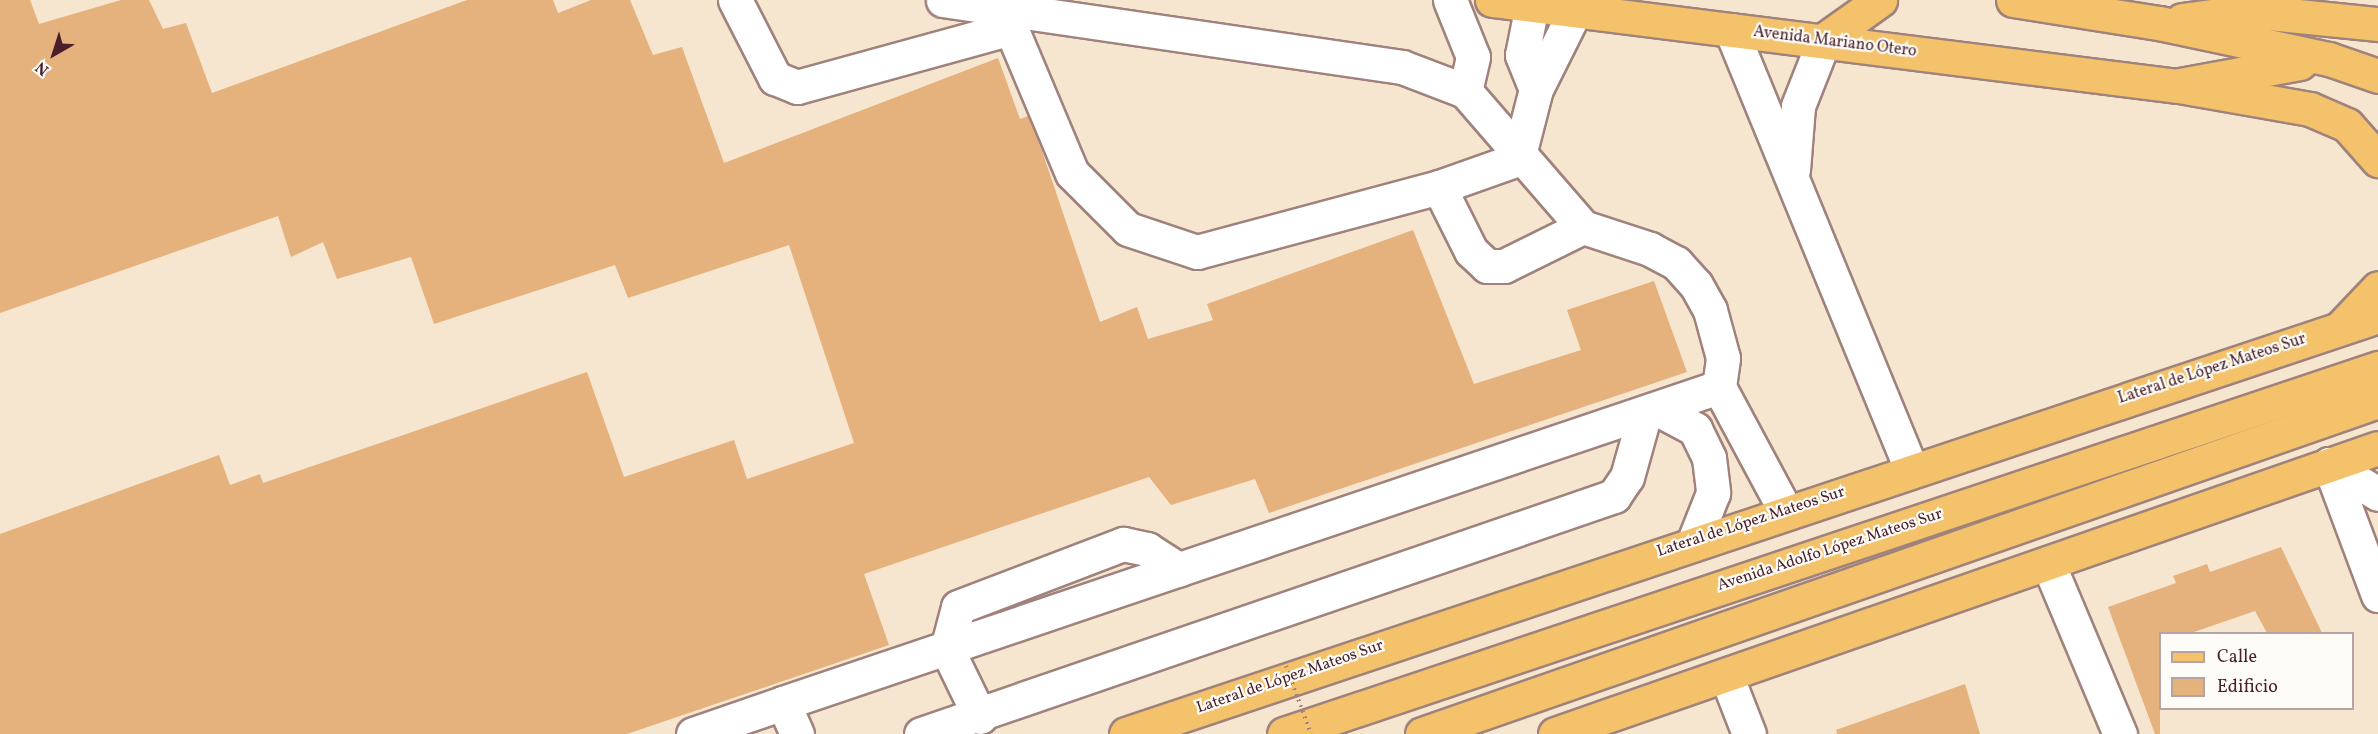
<!DOCTYPE html>
<html>
<head>
<meta charset="utf-8">
<style>
  body { margin:0 }
  #map { position:relative; width:2378px; height:734px; overflow:hidden; background:#f6e6cf; font-family:Vollkorn,serif }
  div>[style] { position:absolute }
  .building>* { inset:0; background:#e5b17c }
  .roads { filter:drop-shadow(2px 0 #a0827d) drop-shadow(-2px 0 #a0827d) drop-shadow(0 2px #a0827d) drop-shadow(0 -2px #a0827d) }
  .minor>* { height:33px; margin:-16.5px; padding:0 16.5px; transform-origin:16.5px; border-radius:16.5px; background:#fff }
  .major>* { height:33px; margin:-16.5px; padding:0 16.5px; transform-origin:16.5px; border-radius:16.5px; background:#f3c26a }
  .path-bridge>* { height:4px; margin-top:-2px; transform-origin:0; background:repeating-linear-gradient(90deg,#a0827d 0 1.5px,transparent 0 6px) }
  span { translate:-50% -50%; white-space:nowrap; text-align:center; line-height:1.15; -webkit-text-stroke:4.5px #fdfcf7; paint-order:stroke }
  .street-label { font-size:16px; color:#4a1f2b }
  .legend { position:absolute; left:2159px; top:632px; width:195px; height:78px; box-sizing:border-box; background:#fdfcf7; border:2px solid #b5a4a5; margin:0; padding:8px 10px; list-style:none; font-size:18px; color:#4a1f2b }
  .legend li { display:flex; align-items:center; gap:12px; height:30px }
  .legend b { width:30px; border:2px solid #b5a4a5 }
  .north { position:absolute; left:24px; top:24px; width:60px; height:60px; -webkit-text-stroke:4px #fdfcf7; paint-order:stroke; rotate:219deg; font-size:16px; font-weight:700; line-height:24px; text-align:center; color:#4a1f2b }
  .north::after { content:''; display:block; margin:auto; width:21px; height:27px; background:#4a1f2b; clip-path:polygon(50% 0,100% 100%,50% 72%,0 100%) }
</style>
</head>
<body>
<div id="map">
  <div class="building">
    <div style="clip-path:polygon(0 0,30px 0,39px 24px,121px 0,149px 0,163px 29px,186px 23px,212px 93px,467px 0,553px 0,558px 13px,591px 0,630px 0,653px 55px,682px 47px,724px 163px,998px 58px,1020px 119px,1028px 116px,1042px 151px,1100px 322px,1137px 307px,1148px 339px,1213px 320px,1207px 304px,1413px 230px,1474px 384px,1581px 350px,1567px 310px,1654px 281px,1687px 372px,1269px 513px,1255px 479px,1171px 505px,1149px 477px,864px 574px,889px 645px,627px 734px,0 734px,0 534px,219px 455px,230px 485px,260px 474px,263px 483px,587px 372px,624px 477px,734px 440px,747px 479px,854px 443px,789px 245px,628px 298px,615px 265px,434px 324px,411px 257px,337px 279px,323px 242px,291px 257px,278px 216px,0 313px)"></div>
    <div style="clip-path:polygon(2281px 547px,2322px 633px,2267px 633px,2255px 611px,2191px 633px,2160px 633px,2160px 734px,2155px 734px,2108px 607px,2176px 583px,2173px 576px,2207px 564px,2210px 572px)"></div>
    <div style="clip-path:polygon(1965px 684px,1980px 734px,1837px 734px,1836px 730px)"></div>
  </div>
  <div class="roads">
    <div class="minor">
      <div style="left:735px;top:0;width:88px;rotate:62.9deg"></div>
      <div style="left:775px;top:78px;width:24px;rotate:22deg"></div>
      <div style="left:797px;top:87px;width:222px;rotate:-15.4deg"></div>
      <div style="left:1450px;top:0;width:61px;rotate:68deg"></div>
      <div style="left:1473px;top:57px;width:35px;rotate:103deg"></div>
      <div style="left:1532px;top:5px;width:51px;rotate:101.3deg"></div>
      <div style="left:1522px;top:55px;width:37px;rotate:68deg"></div>
      <div style="left:1014px;top:10px;width:18px;rotate:99deg"></div>
      <div style="left:1011px;top:28px;width:157px;rotate:67.2deg"></div>
      <div style="left:1072px;top:173px;width:79px;rotate:45deg"></div>
      <div style="left:1128px;top:229px;width:73px;rotate:18.4deg"></div>
      <div style="left:1197px;top:252px;width:251px;rotate:-15deg"></div>
      <div style="left:1439px;top:187px;width:84px;rotate:-19.5deg"></div>
      <div style="left:1518px;top:159px;width:72px;rotate:-75.6deg"></div>
      <div style="left:1536px;top:89px;width:87px;rotate:-63.4deg"></div>
      <div style="left:1731px;top:30px;width:474px;rotate:67.7deg"></div>
      <div style="left:1793px;top:170px;width:64px;rotate:-85.5deg"></div>
      <div style="left:1798px;top:106px;width:71px;rotate:-68.5deg"></div>
      <div style="left:1439px;top:187px;width:72px;rotate:63.4deg"></div>
      <div style="left:1471px;top:251px;width:22px;rotate:43deg"></div>
      <div style="left:1487px;top:266px;width:17px"></div>
      <div style="left:1504px;top:266px;width:88px;rotate:-26.3deg"></div>
      <div style="left:1719px;top:387px;width:140px;rotate:61.8deg"></div>
      <div style="left:1659px;top:410px;width:41px;rotate:27.8deg"></div>
      <div style="left:1695px;top:429px;width:32px;rotate:64deg"></div>
      <div style="left:1709px;top:458px;width:35px;rotate:83deg"></div>
      <div style="left:1713px;top:493px;width:52px;rotate:111.6deg"></div>
      <div style="left:2329px;top:464px;width:140px;rotate:69.5deg"></div>
      <div style="left:2329px;top:464px;width:57px;rotate:31.5deg"></div>
      <div style="left:2048px;top:563px;width:186px;rotate:67.2deg"></div>
      <div style="left:1726px;top:675px;width:63px;rotate:68.7deg"></div>
      <div style="left:980px;top:717px;width:76px;rotate:-115.9deg"></div>
      <div style="left:947px;top:649px;width:43px;rotate:-75.3deg"></div>
      <div style="left:958px;top:607px;width:177px;rotate:-20.9deg"></div>
      <div style="left:1123px;top:544px;width:25px;rotate:12deg"></div>
      <div style="left:1147px;top:549px;width:38px;rotate:33deg"></div>
      <div style="left:693px;top:734px;width:95px;rotate:-19deg"></div>
      <div style="left:797px;top:734px;width:34px;rotate:-114deg"></div>
      <div style="left:783px;top:703px;width:988px;rotate:-18.66deg"></div>
      <div style="left:1719px;top:387px;width:29px;rotate:-82deg"></div>
      <div style="left:1723px;top:358px;width:50px;rotate:-105.2deg"></div>
      <div style="left:1710px;top:310px;width:29px;rotate:-119deg"></div>
      <div style="left:1696px;top:285px;width:30px;rotate:-132deg"></div>
      <div style="left:1676px;top:263px;width:30px;rotate:-152deg"></div>
      <div style="left:1650px;top:249px;width:71px;rotate:-161.8deg"></div>
      <div style="left:1583px;top:227px;width:180px;rotate:-130.9deg"></div>
      <div style="left:1465px;top:91px;width:67px;rotate:-159.1deg"></div>
      <div style="left:1402px;top:67px;width:464px;rotate:-171.7deg"></div>
      <div style="left:921px;top:734px;width:733px;rotate:-18.95deg"></div>
      <div style="left:1614px;top:496px;width:23px;rotate:-56deg"></div>
      <div style="left:1627px;top:477px;width:63px;rotate:-74.4deg"></div>
    </div>
    <div class="major">
      <div style="left:1492px;top:0;width:692px;rotate:7.14deg"></div>
      <div style="left:2179px;top:86px;width:133px;rotate:10deg"></div>
      <div style="left:2310px;top:109px;width:40px;rotate:23.4deg"></div>
      <div style="left:2347px;top:125px;width:47px;rotate:48.5deg"></div>
      <div style="left:2013px;top:0;width:148px;rotate:9deg"></div>
      <div style="left:2159px;top:23px;width:174px;rotate:12deg"></div>
      <div style="left:2329px;top:59px;width:52px;rotate:19.1deg"></div>
      <div style="left:2182px;top:20px;width:68px;rotate:-7.7deg"></div>
      <div style="left:2249px;top:11px;width:130px;rotate:5.8deg"></div>
      <div style="left:1824px;top:40px;width:69px;rotate:-35.5deg"></div>
      <div style="left:2180px;top:85px;width:122px;rotate:-10.4deg"></div>
      <div style="left:2342px;top:326px;width:52px;rotate:-46.5deg"></div>
      <div style="left:1126px;top:734px;width:1320px;rotate:-18.46deg"></div>
      <div style="left:1284px;top:734px;width:1154px;rotate:-18.5deg"></div>
      <div style="left:1422px;top:734px;width:1012px;rotate:-19.2deg"></div>
      <div style="left:1555px;top:734px;width:871px;rotate:-19.16deg"></div>
    </div>
  </div>
  <div class="path-bridge">
    <div style="left:1286px;top:666px;width:72px;rotate:69.8deg"></div>
  </div>
  <div class="street-label">
    <span style="left:1835px;top:42px;rotate:7deg">Avenida Mariano Otero</span>
    <span style="left:2212px;top:369px;rotate:-18deg">Lateral de López Mateos Sur</span>
    <span style="left:1751px;top:522px;rotate:-18deg">Lateral de López Mateos Sur</span>
    <span style="left:1830px;top:550px;rotate:-18deg">Avenida Adolfo López Mateos Sur</span>
    <span style="left:1290px;top:677px;rotate:-19deg">Lateral de López Mateos Sur</span>
  </div>
  <ul class="legend">
  <li><b style="height:8px;background:#f3c26a"></b>Calle</li>
  <li><b style="height:16px;background:#e5b17c"></b>Edificio</li>
  </ul>
  <div class="north">N</div>
</div>
</body>
</html>
